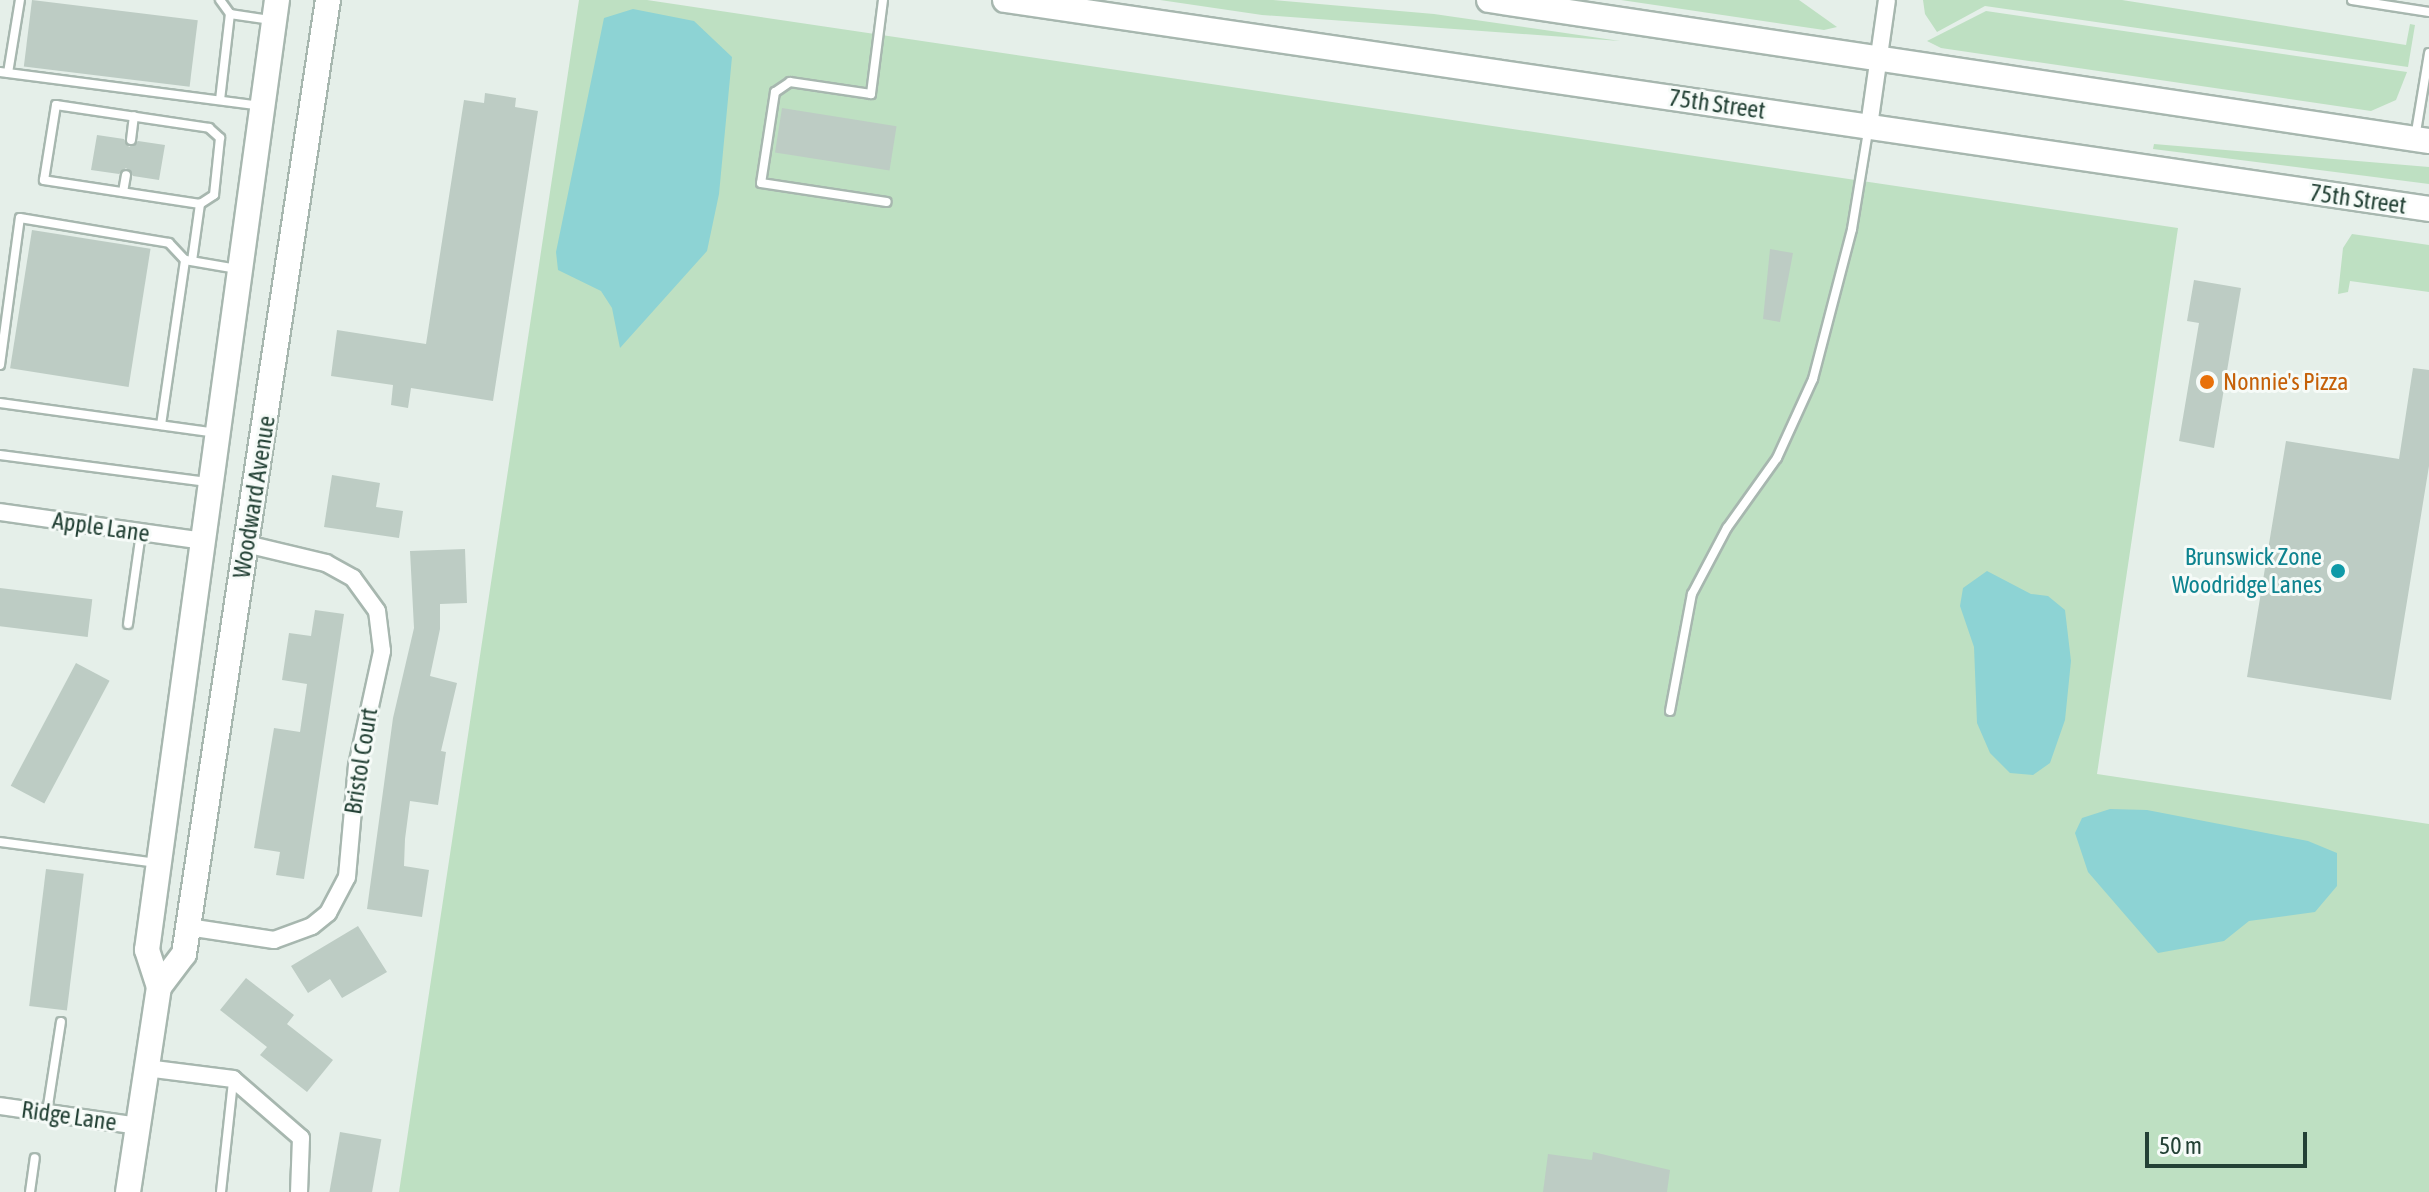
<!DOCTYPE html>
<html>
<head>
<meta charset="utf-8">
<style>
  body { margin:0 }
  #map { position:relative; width:2429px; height:1192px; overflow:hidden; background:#e5efe9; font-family:"Asap Condensed",sans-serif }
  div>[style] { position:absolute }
  .green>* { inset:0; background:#bee0c2 }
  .water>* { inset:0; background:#8dd3d4 }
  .building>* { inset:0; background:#bdccc4; transform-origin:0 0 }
  .roads { filter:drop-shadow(2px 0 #a7b7af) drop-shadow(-2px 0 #a7b7af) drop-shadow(0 2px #a7b7af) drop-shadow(0 -2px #a7b7af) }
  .lane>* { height:8px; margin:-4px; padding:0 4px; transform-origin:4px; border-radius:4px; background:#fff }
  .street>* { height:16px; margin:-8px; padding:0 8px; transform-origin:8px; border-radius:8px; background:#fff }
  .secondary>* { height:24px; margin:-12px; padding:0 12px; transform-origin:12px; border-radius:12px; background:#fff }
  .dots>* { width:22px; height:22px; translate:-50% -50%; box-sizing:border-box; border:4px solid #f6fbf8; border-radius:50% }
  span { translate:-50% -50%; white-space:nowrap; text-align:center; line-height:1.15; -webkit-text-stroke:6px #f6fbf8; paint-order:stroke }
  .street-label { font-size:24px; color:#234135 }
  .food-label { font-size:24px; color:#c56008 }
  .left { translate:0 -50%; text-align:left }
  .culture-label { font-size:24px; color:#0d838f }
  .right { translate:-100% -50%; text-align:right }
  .scale { position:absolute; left:2145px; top:1132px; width:162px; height:36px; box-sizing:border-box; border:4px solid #234135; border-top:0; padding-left:10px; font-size:24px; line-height:28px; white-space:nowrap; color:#234135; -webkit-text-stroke:6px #f6fbf8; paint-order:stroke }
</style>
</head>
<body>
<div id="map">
  <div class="green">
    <div style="clip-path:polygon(579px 0,647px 0,2178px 228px,2097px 774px,2429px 824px,2429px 1192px,399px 1192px)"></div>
    <div style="clip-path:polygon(1160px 0,1273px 0,1434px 14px,1620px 41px,1262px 15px)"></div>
    <div style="clip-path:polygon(1621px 0,1799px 0,1837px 27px,1824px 30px)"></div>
    <div style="clip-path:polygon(1923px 0,2122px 0,2406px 45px,2410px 24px,2415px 25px,2408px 67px,1985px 6px,1937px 32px,1925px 14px)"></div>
    <div style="clip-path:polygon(1986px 11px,2407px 72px,2396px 100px,2371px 111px,1941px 48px,1927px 41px)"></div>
    <div style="clip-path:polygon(2154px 144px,2429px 167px,2429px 184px,2153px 149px)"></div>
    <div style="clip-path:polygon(2352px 234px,2429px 245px,2429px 292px,2350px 281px,2348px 292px,2338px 294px,2343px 248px)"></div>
  </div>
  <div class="water">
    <div style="clip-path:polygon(633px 9px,694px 21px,732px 57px,719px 194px,707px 251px,620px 348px,612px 308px,601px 291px,558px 270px,556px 252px,604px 18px)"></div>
    <div style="clip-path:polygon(1987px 571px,2031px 594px,2048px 596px,2065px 610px,2071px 661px,2065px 720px,2050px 763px,2033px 775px,2010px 773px,1990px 753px,1977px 723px,1974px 647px,1960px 606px,1963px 588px)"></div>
    <div style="clip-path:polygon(2110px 809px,2147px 810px,2308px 841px,2337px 853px,2337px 886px,2315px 912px,2249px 921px,2224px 941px,2158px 953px,2088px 872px,2075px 833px,2082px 818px)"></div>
  </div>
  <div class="building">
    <div style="left:32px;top:0;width:167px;height:67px;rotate:7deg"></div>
    <div style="clip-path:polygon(485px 93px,516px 98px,515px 107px,538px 111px,493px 401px,411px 388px,408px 408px,391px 405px,393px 385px,331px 376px,337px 330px,426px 344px,464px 100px,484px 103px)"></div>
    <div style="left:782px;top:108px;width:116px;height:45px;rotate:9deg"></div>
    <div style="clip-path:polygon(97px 135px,124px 139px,129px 147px,138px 141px,165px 145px,159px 180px,133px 176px,126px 168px,119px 174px,91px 170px)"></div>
    <div style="left:32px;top:230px;width:120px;height:140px;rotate:9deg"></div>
    <div style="clip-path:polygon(1770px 249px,1793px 253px,1780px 322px,1763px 319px)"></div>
    <div style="clip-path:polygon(2194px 280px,2241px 288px,2214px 448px,2179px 441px,2199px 323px,2187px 321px)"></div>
    <div style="clip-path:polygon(2413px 368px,2429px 370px,2429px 466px,2391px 700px,2247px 677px,2286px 441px,2399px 459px)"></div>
    <div style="clip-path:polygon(332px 475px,380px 483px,376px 507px,403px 511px,399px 538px,324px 527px)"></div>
    <div style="clip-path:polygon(465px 549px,467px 603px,440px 604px,440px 629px,430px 676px,457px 683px,441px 751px,446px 752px,438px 805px,410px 801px,405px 839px,404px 866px,429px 870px,422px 917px,367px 909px,393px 718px,414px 628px,410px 551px)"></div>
    <div style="left:0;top:588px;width:93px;height:38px;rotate:7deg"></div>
    <div style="clip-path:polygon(315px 610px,344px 614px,304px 879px,276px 875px,280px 852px,254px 848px,274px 728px,300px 732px,307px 684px,282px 680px,289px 633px,311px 636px)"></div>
    <div style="left:76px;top:663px;width:38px;height:139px;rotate:28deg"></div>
    <div style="left:46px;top:869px;width:38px;height:138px;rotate:7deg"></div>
    <div style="clip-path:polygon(358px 926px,387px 972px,342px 998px,330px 979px,308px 993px,291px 966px)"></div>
    <div style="clip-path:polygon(246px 978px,294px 1015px,287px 1024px,333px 1060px,307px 1092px,260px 1055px,267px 1047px,220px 1010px)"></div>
    <div style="left:340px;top:1132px;width:42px;height:61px;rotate:10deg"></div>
    <div style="clip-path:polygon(1593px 1152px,1670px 1170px,1667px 1192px,1543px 1192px,1548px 1154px,1592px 1160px)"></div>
  </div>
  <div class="roads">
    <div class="lane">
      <div style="left:220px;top:0;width:17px;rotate:54deg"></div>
      <div style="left:883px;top:0;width:95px;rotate:97.3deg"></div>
      <div style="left:871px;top:94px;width:82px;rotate:-171.6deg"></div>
      <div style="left:790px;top:82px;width:18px;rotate:146deg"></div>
      <div style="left:775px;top:92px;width:92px;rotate:98.7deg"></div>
      <div style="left:761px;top:183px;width:127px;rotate:8.6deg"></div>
      <div style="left:2352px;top:0;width:78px;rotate:8.9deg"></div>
      <div style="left:0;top:72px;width:263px;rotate:7.4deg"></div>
      <div style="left:8px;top:73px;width:74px;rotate:-80.7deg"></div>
      <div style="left:220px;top:100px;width:87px;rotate:-83.4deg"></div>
      <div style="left:230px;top:14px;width:40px;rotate:8.5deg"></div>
      <div style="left:56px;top:105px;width:155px;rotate:8.5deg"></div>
      <div style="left:209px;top:128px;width:15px;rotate:42deg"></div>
      <div style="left:220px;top:138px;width:57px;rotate:96deg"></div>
      <div style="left:214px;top:195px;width:17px;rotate:147deg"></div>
      <div style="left:200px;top:204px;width:158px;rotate:-171.3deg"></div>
      <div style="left:44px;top:180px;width:76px;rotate:-80.9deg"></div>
      <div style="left:2415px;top:138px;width:86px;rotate:-80.6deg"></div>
      <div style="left:131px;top:140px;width:24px;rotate:-83deg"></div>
      <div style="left:123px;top:192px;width:17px;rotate:-80deg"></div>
      <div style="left:192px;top:261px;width:58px;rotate:-82deg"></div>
      <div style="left:0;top:365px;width:148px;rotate:-82.3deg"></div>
      <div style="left:20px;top:218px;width:151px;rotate:9.5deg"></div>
      <div style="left:169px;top:243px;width:23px;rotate:47deg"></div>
      <div style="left:185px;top:260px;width:53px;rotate:9.8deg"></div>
      <div style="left:0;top:403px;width:217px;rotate:7.9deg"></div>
      <div style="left:161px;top:425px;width:167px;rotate:-81.7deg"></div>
      <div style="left:0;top:455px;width:211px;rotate:7.4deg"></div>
      <div style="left:128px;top:624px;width:92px;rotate:-81.9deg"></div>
      <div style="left:1670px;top:711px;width:119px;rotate:-79.4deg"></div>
      <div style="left:1692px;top:594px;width:75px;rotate:-62.1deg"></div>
      <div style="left:1727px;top:528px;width:86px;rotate:-54.5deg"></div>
      <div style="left:1777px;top:458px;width:87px;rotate:-65.5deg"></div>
      <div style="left:1813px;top:379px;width:155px;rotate:-75.4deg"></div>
      <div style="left:1852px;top:229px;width:99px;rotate:-80.7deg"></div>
      <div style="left:0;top:842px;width:158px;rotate:7.6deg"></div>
      <div style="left:47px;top:1112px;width:91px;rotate:-81.2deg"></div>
      <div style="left:30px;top:1192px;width:34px;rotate:-82deg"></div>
      <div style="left:221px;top:1192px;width:112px;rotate:-83.8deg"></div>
    </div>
    <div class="street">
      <div style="left:1869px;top:126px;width:127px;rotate:-81.9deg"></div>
      <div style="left:0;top:512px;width:205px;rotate:8.1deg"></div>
      <div style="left:188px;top:927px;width:87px;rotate:8.6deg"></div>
      <div style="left:274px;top:940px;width:40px;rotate:-20.2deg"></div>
      <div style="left:312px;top:926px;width:21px;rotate:-39deg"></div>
      <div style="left:328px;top:913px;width:41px;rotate:-62.2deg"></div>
      <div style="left:347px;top:877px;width:111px;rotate:-84.9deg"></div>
      <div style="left:357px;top:766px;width:118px;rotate:-77.7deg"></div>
      <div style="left:382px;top:651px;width:40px;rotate:-97.1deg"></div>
      <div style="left:377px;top:611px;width:41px;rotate:-126deg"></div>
      <div style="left:353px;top:578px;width:31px;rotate:-151deg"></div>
      <div style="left:326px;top:563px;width:82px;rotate:-166.6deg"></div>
      <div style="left:146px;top:1068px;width:88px;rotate:7.2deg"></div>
      <div style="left:233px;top:1079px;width:90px;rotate:40.9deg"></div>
      <div style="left:301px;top:1138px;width:54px;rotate:92.1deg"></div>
      <div style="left:0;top:1106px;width:139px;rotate:8.2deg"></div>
    </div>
    <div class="secondary">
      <div style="left:1005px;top:0;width:1439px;rotate:8.35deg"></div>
      <div style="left:1489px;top:0;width:951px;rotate:8.53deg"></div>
      <div style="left:159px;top:987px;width:41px;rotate:-52.9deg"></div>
      <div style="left:184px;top:954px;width:965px;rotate:-81.42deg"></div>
      <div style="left:128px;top:1192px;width:207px;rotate:-81.4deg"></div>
      <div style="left:159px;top:987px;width:39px;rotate:-108deg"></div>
      <div style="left:147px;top:950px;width:959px;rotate:-82.21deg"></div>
    </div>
  </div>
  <div class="dots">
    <div style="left:2207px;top:382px;background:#e8710a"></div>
    <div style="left:2338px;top:571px;background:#0f9aa8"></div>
  </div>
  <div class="street-label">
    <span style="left:1717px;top:104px;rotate:8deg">75th Street</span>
    <span style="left:2358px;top:199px;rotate:8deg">75th Street</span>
    <span style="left:254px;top:497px;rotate:-81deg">Woodward Avenue</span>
    <span style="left:101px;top:527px;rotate:8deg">Apple Lane</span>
    <span style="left:361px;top:761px;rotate:-81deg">Bristol Court</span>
    <span style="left:69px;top:1116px;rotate:8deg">Ridge Lane</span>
  </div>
  <div class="food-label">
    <span class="left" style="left:2223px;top:382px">Nonnie's Pizza</span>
  </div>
  <div class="culture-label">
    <span class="right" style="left:2322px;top:571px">Brunswick Zone<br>Woodridge Lanes</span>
  </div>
  <div class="scale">50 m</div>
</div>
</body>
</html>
